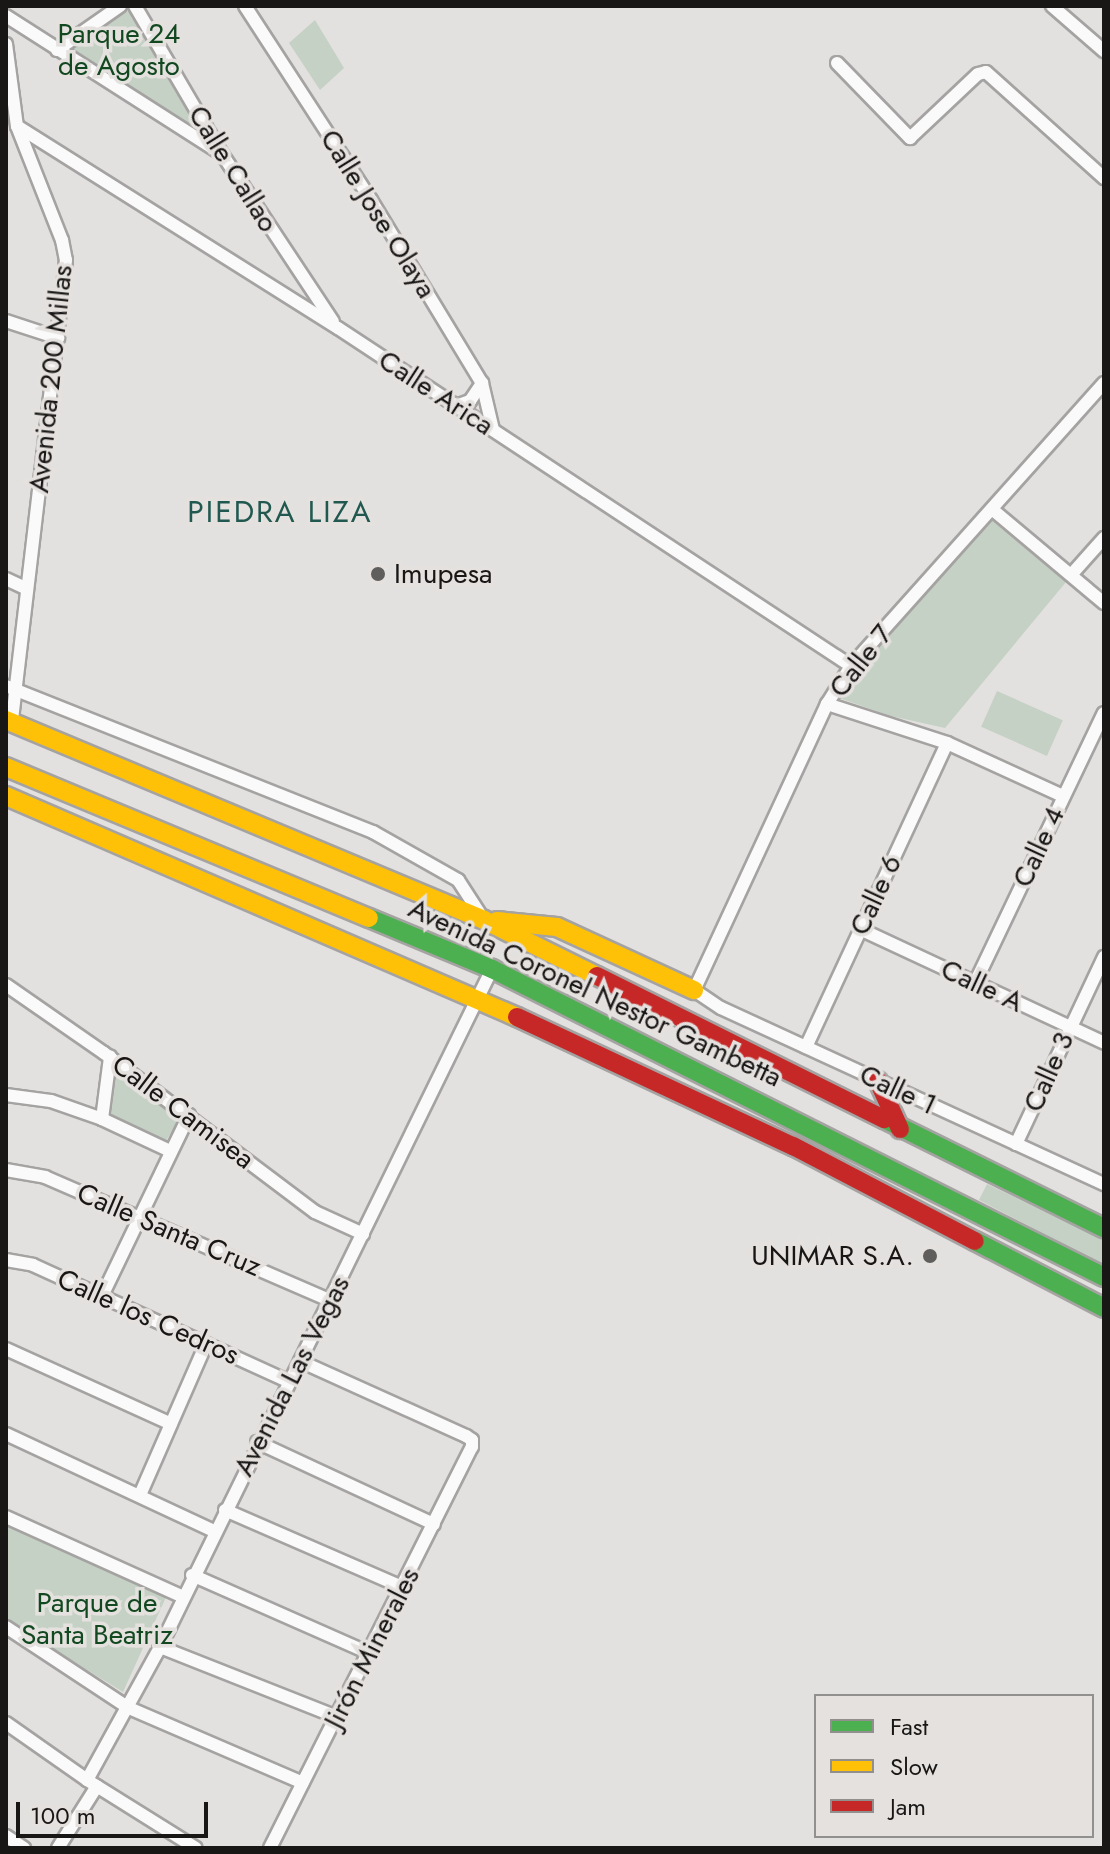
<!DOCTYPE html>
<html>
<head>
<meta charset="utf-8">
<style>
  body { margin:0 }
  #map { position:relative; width:1110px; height:1854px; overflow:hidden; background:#e3e1df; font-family:Jost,sans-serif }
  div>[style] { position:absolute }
  .green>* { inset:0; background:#c4d1c4; transform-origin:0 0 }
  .roads { filter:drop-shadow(2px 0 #a5a3a2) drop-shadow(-2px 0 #a5a3a2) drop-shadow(0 2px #a5a3a2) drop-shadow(0 -2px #a5a3a2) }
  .street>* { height:12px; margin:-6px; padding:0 6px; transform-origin:6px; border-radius:6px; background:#fbfafa }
  .fast>* { height:18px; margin:-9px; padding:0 9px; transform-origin:9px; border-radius:9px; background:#4caf50 }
  .slow>* { height:18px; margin:-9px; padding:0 9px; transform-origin:9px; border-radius:9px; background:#ffc107 }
  .jam>* { height:18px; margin:-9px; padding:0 9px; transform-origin:9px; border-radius:9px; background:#c62828 }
  .dots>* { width:22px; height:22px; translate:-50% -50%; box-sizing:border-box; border:4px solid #e4e1de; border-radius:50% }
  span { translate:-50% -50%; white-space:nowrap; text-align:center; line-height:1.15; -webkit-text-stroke:7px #e4e1de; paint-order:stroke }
  .park-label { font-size:28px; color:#124820 }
  .street-label { font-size:28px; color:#181716 }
  .poi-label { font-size:28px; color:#181716 }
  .left { translate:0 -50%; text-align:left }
  .right { translate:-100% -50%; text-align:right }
  .neighbourhood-label { font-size:30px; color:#215951; letter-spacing:2px }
  .frame { position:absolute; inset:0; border:8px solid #181716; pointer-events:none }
  .legend { position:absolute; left:814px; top:1694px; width:280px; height:144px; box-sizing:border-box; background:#e4e1de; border:2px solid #92908e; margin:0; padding:10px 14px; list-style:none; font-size:24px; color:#181716 }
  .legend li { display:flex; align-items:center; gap:16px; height:40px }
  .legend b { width:40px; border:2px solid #92908e }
  .scale { position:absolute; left:16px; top:1802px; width:192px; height:36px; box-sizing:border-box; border:4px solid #181716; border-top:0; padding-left:10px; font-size:24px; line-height:28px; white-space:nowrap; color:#181716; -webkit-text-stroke:6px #e4e1de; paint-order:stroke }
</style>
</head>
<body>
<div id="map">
  <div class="green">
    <div style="clip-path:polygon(124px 11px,132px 12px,136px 18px,197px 125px,193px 132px,69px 53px,70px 44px)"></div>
    <div style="clip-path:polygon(315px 20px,344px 68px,320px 90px,289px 43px)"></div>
    <div style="clip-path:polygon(989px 518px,1066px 582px,945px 728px,891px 716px,836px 697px)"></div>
    <div style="left:997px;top:691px;width:72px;height:39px;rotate:24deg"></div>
    <div style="clip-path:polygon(114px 1069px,177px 1116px,179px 1121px,165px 1142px,103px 1114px)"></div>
    <div style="clip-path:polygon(987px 1184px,1104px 1240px,1104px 1265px,979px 1200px)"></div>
    <div style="clip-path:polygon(6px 1524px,167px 1595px,123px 1692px,6px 1620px)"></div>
  </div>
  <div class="roads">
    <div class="street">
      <div style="left:135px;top:6px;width:172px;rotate:59.6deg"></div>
      <div style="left:222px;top:154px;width:201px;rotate:56.5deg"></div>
      <div style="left:245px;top:6px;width:231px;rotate:57deg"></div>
      <div style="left:371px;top:200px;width:214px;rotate:58.8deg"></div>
      <div style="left:482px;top:383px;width:48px;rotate:76.8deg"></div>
      <div style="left:1052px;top:6px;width:69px;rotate:40.9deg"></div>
      <div style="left:6px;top:16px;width:253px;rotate:32.6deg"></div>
      <div style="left:6px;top:44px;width:83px;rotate:82.4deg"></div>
      <div style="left:17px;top:126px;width:123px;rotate:68.5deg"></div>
      <div style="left:62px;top:240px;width:20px;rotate:79deg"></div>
      <div style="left:66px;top:260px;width:465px;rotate:96.7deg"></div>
      <div style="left:57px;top:50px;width:77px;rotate:-34.9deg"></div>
      <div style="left:837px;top:63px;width:105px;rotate:45.8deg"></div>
      <div style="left:910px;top:138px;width:93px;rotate:-43.3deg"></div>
      <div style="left:978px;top:74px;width:8px;rotate:-14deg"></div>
      <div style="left:986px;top:72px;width:159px;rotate:41.9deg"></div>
      <div style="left:17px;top:126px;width:379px;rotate:32.2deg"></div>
      <div style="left:338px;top:328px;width:614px;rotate:33.38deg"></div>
      <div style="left:6px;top:321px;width:55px;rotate:18.1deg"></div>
      <div style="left:1104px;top:383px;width:380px;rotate:131.8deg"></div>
      <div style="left:851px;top:666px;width:45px;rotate:122.3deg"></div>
      <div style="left:827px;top:704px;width:315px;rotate:114.9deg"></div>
      <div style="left:694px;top:990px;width:32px;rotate:34deg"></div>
      <div style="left:721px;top:1008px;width:422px;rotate:24.7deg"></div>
      <div style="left:456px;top:406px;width:15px;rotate:-20deg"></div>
      <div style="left:470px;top:401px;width:22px;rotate:-56deg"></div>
      <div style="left:993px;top:510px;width:145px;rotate:40deg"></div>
      <div style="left:1071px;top:575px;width:50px;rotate:-48.3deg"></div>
      <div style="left:6px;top:579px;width:23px;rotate:25deg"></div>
      <div style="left:6px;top:686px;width:395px;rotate:21.7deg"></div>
      <div style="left:373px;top:832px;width:98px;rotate:29.5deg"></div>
      <div style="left:458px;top:880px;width:44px;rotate:57deg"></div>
      <div style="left:827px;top:704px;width:126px;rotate:18deg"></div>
      <div style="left:947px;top:743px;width:128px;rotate:24.6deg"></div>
      <div style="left:860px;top:929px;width:269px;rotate:25deg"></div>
      <div style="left:975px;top:983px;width:299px;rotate:-64.5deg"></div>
      <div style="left:6px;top:985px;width:119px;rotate:34.8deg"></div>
      <div style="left:104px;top:1053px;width:264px;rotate:37deg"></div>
      <div style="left:315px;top:1212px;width:53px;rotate:24.6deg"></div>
      <div style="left:806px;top:1047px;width:335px;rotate:-65.1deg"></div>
      <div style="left:6px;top:1095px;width:45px;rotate:7.6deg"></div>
      <div style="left:51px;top:1101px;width:54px;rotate:19.4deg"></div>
      <div style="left:102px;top:1119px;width:75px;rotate:25.2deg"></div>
      <div style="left:102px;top:1119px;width:63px;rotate:-82.6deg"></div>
      <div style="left:1016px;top:1144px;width:207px;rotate:-64.8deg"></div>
      <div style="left:6px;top:1170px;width:40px;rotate:10deg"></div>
      <div style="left:45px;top:1177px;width:309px;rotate:23.4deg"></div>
      <div style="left:6px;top:1260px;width:27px;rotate:10deg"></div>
      <div style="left:33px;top:1265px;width:280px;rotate:24.5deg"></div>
      <div style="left:102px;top:1296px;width:201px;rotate:-64.3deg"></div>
      <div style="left:6px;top:1349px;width:181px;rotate:24.4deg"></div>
      <div style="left:6px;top:1434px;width:230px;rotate:25deg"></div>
      <div style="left:257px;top:1442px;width:195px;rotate:24.9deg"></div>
      <div style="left:140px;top:1495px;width:165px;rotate:-66.4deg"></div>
      <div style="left:225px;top:1510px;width:193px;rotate:23.5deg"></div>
      <div style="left:6px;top:1517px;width:194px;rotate:24.3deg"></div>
      <div style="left:192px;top:1575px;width:193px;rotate:23.8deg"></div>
      <div style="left:6px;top:1627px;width:147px;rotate:33.4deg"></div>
      <div style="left:129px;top:1708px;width:189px;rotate:23.3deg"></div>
      <div style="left:160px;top:1647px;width:190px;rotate:21.6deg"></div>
      <div style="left:6px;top:1723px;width:99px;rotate:35.1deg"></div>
      <div style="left:87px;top:1780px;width:128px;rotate:32deg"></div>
      <div style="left:87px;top:1780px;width:152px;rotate:-61.2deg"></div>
      <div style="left:160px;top:1647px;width:755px;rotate:-63.91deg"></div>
      <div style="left:6px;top:1836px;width:22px;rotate:34deg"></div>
      <div style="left:58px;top:1848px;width:73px;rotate:-57.8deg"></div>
      <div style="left:270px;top:1848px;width:449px;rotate:-63.3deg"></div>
      <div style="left:472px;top:1447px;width:7px;rotate:-90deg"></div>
      <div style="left:472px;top:1440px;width:7px;rotate:-146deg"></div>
      <div style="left:466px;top:1436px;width:182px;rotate:-155.7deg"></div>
    </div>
    <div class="fast">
      <div style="left:369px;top:918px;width:133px;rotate:22.5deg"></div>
      <div style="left:492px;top:969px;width:685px;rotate:26.71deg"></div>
      <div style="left:884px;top:1119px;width:246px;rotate:26.4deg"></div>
      <div style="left:975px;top:1241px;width:145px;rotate:27.4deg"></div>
    </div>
    <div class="slow">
      <div style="left:6px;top:720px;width:518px;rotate:22.7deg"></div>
      <div style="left:484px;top:920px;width:126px;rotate:26.4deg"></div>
      <div style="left:6px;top:767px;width:393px;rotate:22.6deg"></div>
      <div style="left:6px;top:796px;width:557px;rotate:23.39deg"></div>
      <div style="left:497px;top:921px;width:60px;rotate:5.7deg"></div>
      <div style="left:557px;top:927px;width:151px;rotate:24.7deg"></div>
    </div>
    <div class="jam">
      <div style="left:597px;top:976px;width:321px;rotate:26.5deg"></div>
      <div style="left:517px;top:1017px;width:305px;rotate:25.1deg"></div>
      <div style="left:793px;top:1146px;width:205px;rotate:27.6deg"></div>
      <div style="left:878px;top:1081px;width:53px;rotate:65.4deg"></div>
    </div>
  </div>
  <div class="dots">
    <div style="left:378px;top:574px;background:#5f5e5c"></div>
    <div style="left:930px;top:1256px;background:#5f5e5c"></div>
  </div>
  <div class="park-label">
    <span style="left:119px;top:50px">Parque 24<br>de Agosto</span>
    <span style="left:97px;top:1619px">Parque de<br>Santa Beatriz</span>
  </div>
  <div class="street-label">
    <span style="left:233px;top:169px;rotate:58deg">Calle Callao</span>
    <span style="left:378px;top:214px;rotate:58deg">Calle Jose Olaya</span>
    <span style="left:51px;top:379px;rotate:-84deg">Avenida 200 Millas</span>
    <span style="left:436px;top:393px;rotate:33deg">Calle Arica</span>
    <span style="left:861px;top:661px;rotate:-52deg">Calle 7</span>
    <span style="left:1039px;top:847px;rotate:-65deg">Calle 4</span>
    <span style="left:876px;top:895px;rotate:-65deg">Calle 6</span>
    <span style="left:982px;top:986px;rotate:25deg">Calle A</span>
    <span style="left:595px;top:993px;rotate:25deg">Avenida Coronel Nestor Gambetta</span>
    <span style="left:1049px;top:1072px;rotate:-66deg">Calle 3</span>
    <span style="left:898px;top:1090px;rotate:25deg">Calle 1</span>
    <span style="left:183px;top:1112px;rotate:37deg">Calle Camisea</span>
    <span style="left:169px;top:1230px;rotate:23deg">Calle Santa Cruz</span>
    <span style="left:148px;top:1317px;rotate:24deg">Calle los Cedros</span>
    <span style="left:292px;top:1376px;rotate:-63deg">Avenida Las Vegas</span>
    <span style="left:372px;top:1648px;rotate:-63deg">Jirón Minerales</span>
  </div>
  <div class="poi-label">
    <span class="left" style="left:394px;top:574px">Imupesa</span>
    <span class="right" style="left:914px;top:1256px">UNIMAR S.A.</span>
  </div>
  <div class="neighbourhood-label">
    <span style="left:280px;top:512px">PIEDRA LIZA</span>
  </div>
  <div class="frame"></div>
  <ul class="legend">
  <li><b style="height:10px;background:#4caf50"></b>Fast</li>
  <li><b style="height:10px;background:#ffc107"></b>Slow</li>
  <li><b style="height:10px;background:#c62828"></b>Jam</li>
  </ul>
  <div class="scale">100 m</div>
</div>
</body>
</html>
